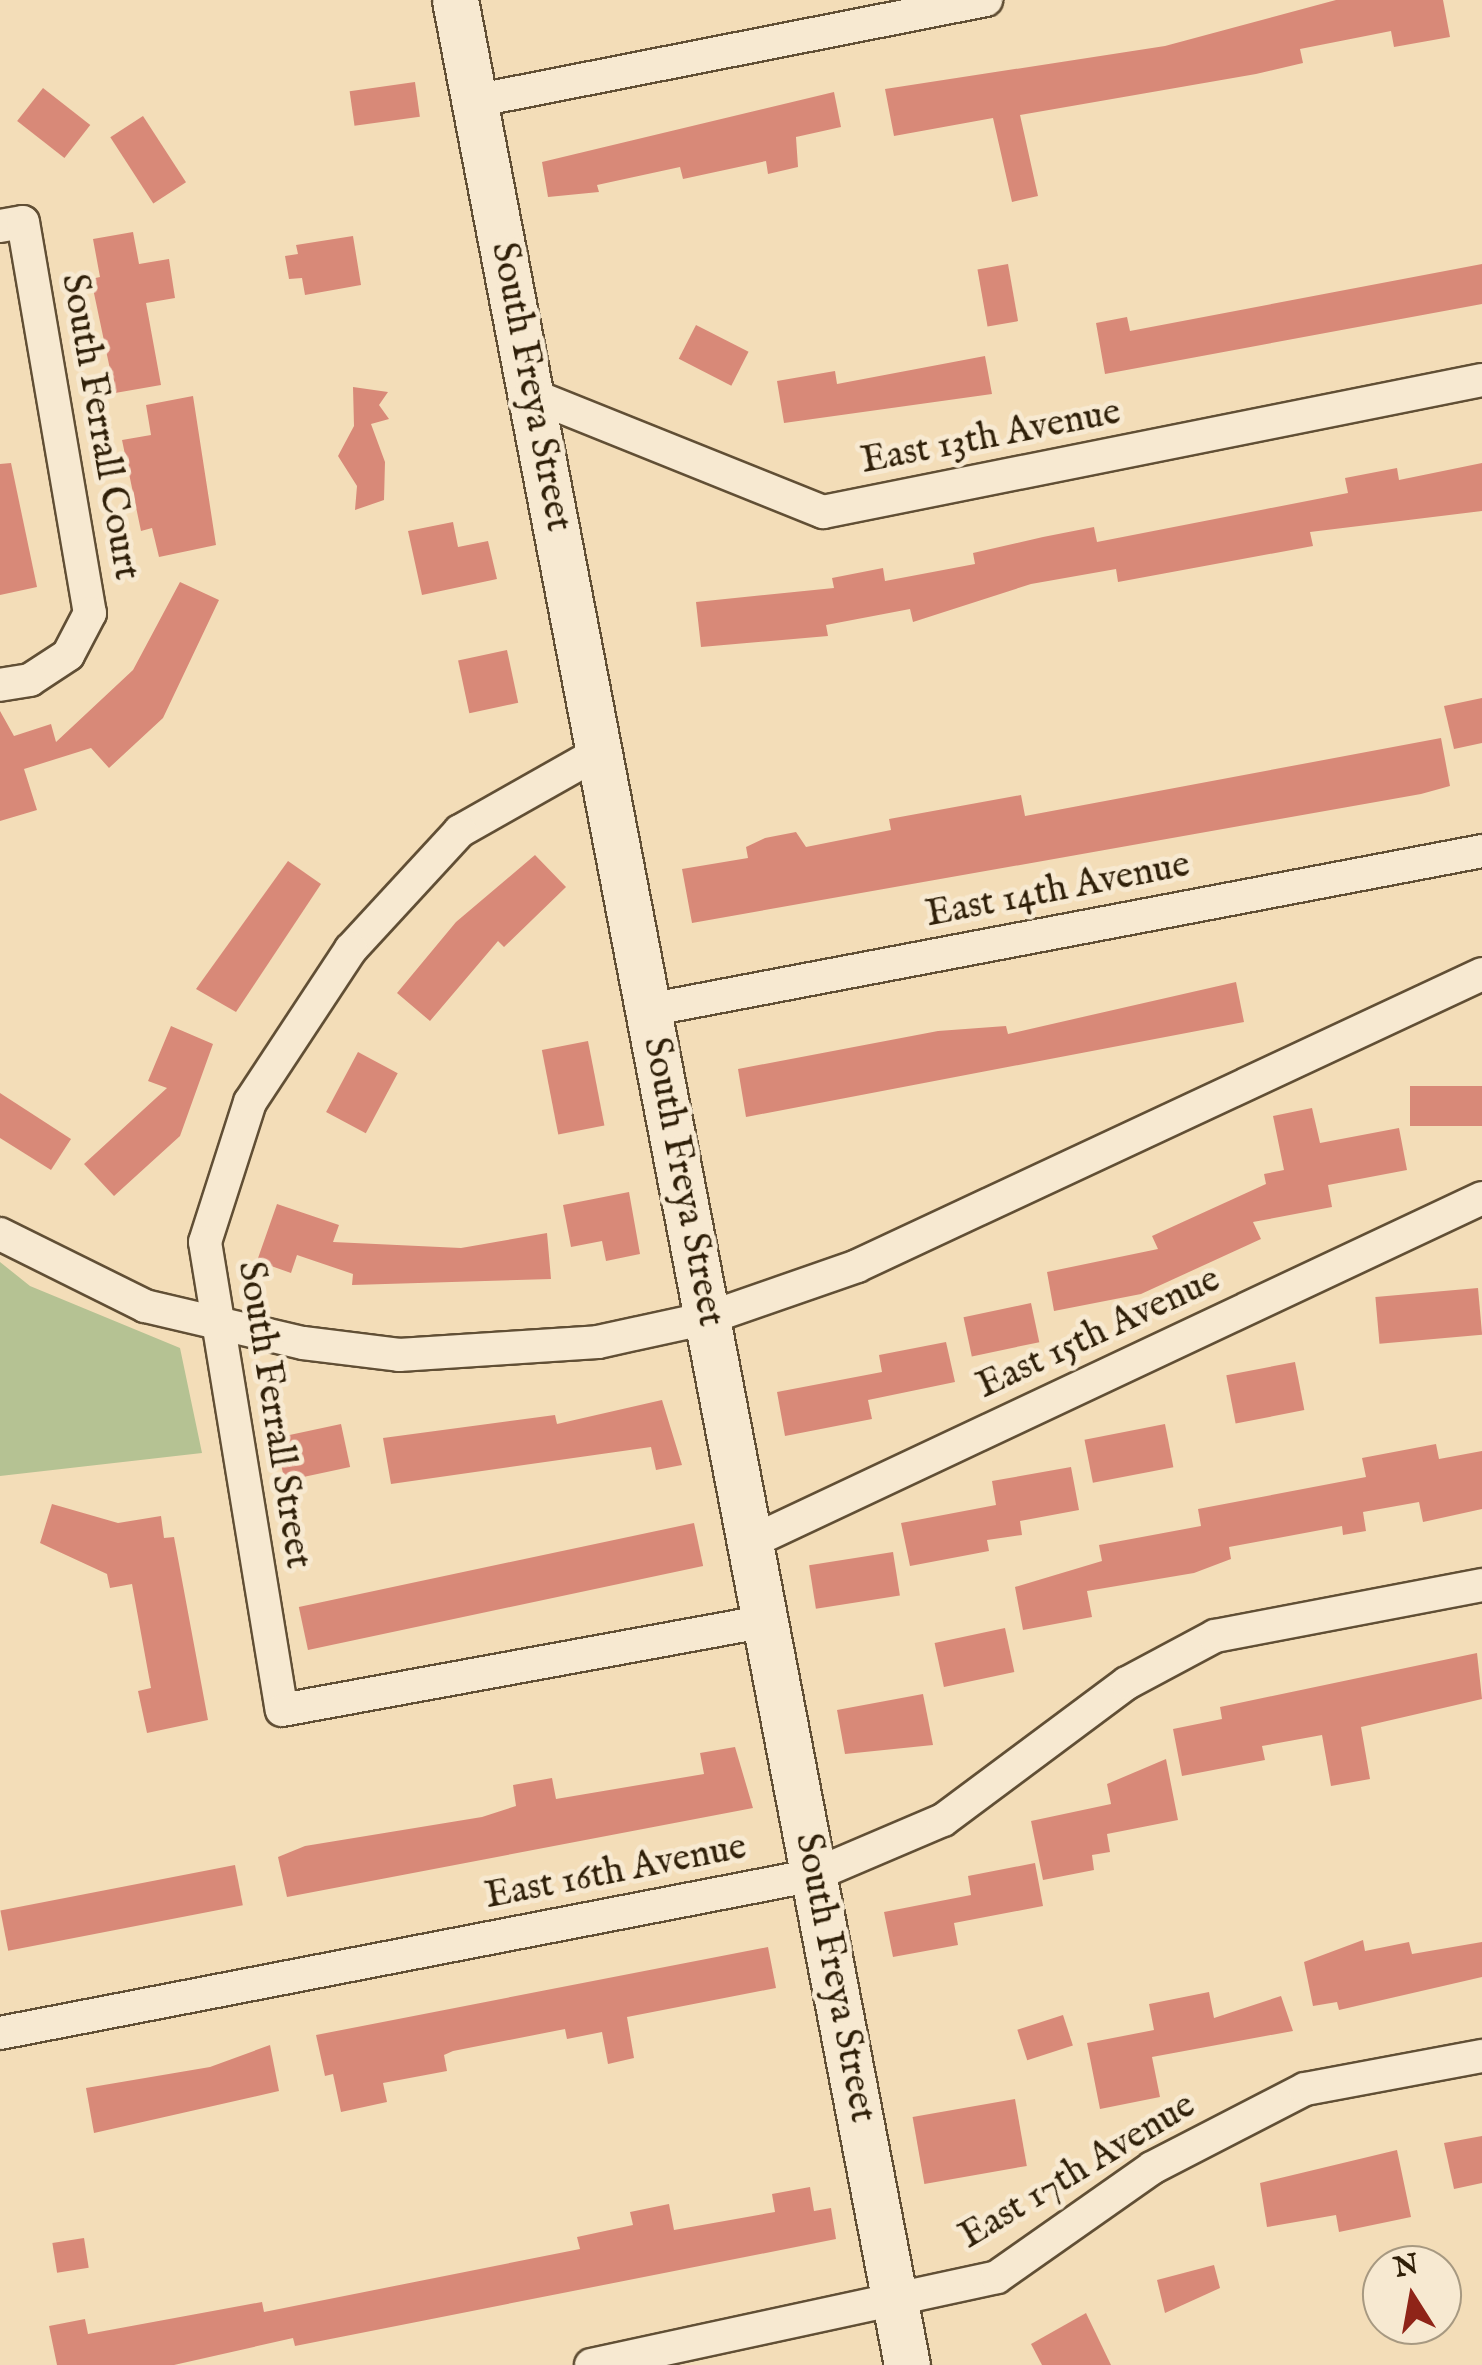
<!DOCTYPE html>
<html>
<head>
<meta charset="utf-8">
<style>
  body { margin:0 }
  #map { position:relative; width:1482px; height:2365px; overflow:hidden; background:#f3ddb8; font-family:"IM FELL English",serif }
  div>[style] { position:absolute }
  .green>* { inset:0; background:#b5c293 }
  .building>* { inset:0; background:#d88978; transform-origin:0 0 }
  .roads { filter:drop-shadow(2px 0 #614f35) drop-shadow(-2px 0 #614f35) drop-shadow(0 2px #614f35) drop-shadow(0 -2px #614f35) }
  .minor>* { height:32px; margin:-16px; padding:0 16px; transform-origin:16px; border-radius:16px; background:#f7e9d1 }
  .secondary>* { height:45px; margin:-22.5px; padding:0 22.5px; transform-origin:22.5px; border-radius:22.5px; background:#f7e9d1 }
  span { translate:-50% -50%; white-space:nowrap; text-align:center; line-height:1.15; -webkit-text-stroke:10px #f7e9d1; paint-order:stroke }
  .street-label { font-size:38px; color:#302009 }
  .north { position:absolute; left:1362px; top:2245px; width:100px; height:100px; box-sizing:border-box; background:#f7e9d1; border:2px solid #a79981; border-radius:50%; rotate:349deg; font-size:28px; font-weight:700; line-height:40px; text-align:center; color:#302009 }
  .north::after { content:''; display:block; margin:auto; width:35px; height:45px; background:#8f2418; clip-path:polygon(50% 0,100% 100%,50% 72%,0 100%) }
</style>
</head>
<body>
<div id="map">
  <div class="green">
    <div style="clip-path:polygon(0 1262px,30px 1286px,180px 1348px,202px 1453px,0 1476px)"></div>
  </div>
  <div class="building">
    <div style="clip-path:polygon(1336px 0,1443px 0,1450px 37px,1394px 47px,1391px 31px,1300px 49px,1303px 63px,1256px 74px,1020px 115px,1038px 196px,1012px 202px,993px 118px,894px 136px,885px 89px,1165px 46px)"></div>
    <div style="left:415px;top:82px;width:35px;height:66px;rotate:82deg"></div>
    <div style="left:43px;top:88px;width:60px;height:42px;rotate:38deg"></div>
    <div style="clip-path:polygon(834px 92px,841px 127px,796px 137px,798px 167px,768px 174px,766px 161px,683px 179px,680px 167px,597px 185px,599px 192px,548px 197px,542px 162px)"></div>
    <div style="left:143px;top:116px;width:79px;height:39px;rotate:57deg"></div>
    <div style="clip-path:polygon(133px 232px,139px 264px,169px 259px,175px 298px,146px 303px,161px 385px,115px 393px,91px 279px,100px 277px,93px 239px)"></div>
    <div style="clip-path:polygon(353px 236px,361px 285px,305px 295px,302px 278px,289px 279px,285px 256px,298px 254px,296px 245px)"></div>
    <div style="left:1008px;top:264px;width:58px;height:31px;rotate:80deg"></div>
    <div style="clip-path:polygon(1482px 264px,1482px 304px,1105px 374px,1096px 323px,1127px 317px,1130px 331px)"></div>
    <div style="left:696px;top:325px;width:59px;height:38px;rotate:27deg"></div>
    <div style="clip-path:polygon(985px 356px,992px 394px,784px 423px,777px 381px,835px 371px,837px 384px)"></div>
    <div style="clip-path:polygon(353px 387px,388px 392px,379px 405px,389px 419px,371px 424px,385px 462px,384px 500px,355px 510px,357px 486px,338px 456px,354px 426px)"></div>
    <div style="clip-path:polygon(193px 396px,216px 545px,159px 557px,152px 528px,141px 531px,122px 440px,151px 435px,146px 405px)"></div>
    <div style="clip-path:polygon(11px 463px,37px 587px,0 595px,0 464px)"></div>
    <div style="clip-path:polygon(1482px 463px,1482px 511px,1310px 532px,1313px 546px,1118px 582px,1116px 569px,1031px 584px,913px 622px,910px 609px,826px 625px,828px 636px,701px 647px,696px 602px,834px 588px,832px 578px,883px 568px,885px 581px,975px 564px,973px 553px,1043px 537px,1094px 527px,1097px 542px,1348px 493px,1345px 478px,1397px 468px,1399px 480px)"></div>
    <div style="clip-path:polygon(453px 522px,458px 547px,488px 541px,497px 579px,422px 595px,408px 531px)"></div>
    <div style="clip-path:polygon(180px 582px,219px 600px,163px 718px,109px 768px,91px 748px,24px 769px,37px 810px,0 821px,0 711px,14px 736px,51px 724px,56px 742px,133px 670px)"></div>
    <div style="left:507px;top:650px;width:54px;height:50px;rotate:78deg"></div>
    <div style="clip-path:polygon(1482px 698px,1482px 743px,1454px 749px,1444px 706px)"></div>
    <div style="clip-path:polygon(1441px 738px,1450px 786px,1421px 794px,692px 923px,682px 869px,748px 858px,746px 847px,765px 838px,796px 832px,806px 847px,891px 830px,889px 819px,1021px 795px,1025px 816px)"></div>
    <div style="clip-path:polygon(535px 855px,566px 887px,504px 947px,498px 941px,430px 1021px,397px 993px,456px 922px)"></div>
    <div style="clip-path:polygon(288px 861px,321px 884px,236px 1012px,196px 989px)"></div>
    <div style="clip-path:polygon(1236px 982px,1244px 1022px,746px 1117px,738px 1069px,938px 1031px,1006px 1026px,1008px 1034px)"></div>
    <div style="clip-path:polygon(171px 1026px,213px 1044px,180px 1136px,114px 1196px,84px 1164px,167px 1088px,148px 1081px)"></div>
    <div style="left:588px;top:1041px;width:86px;height:47px;rotate:79deg"></div>
    <div style="left:358px;top:1052px;width:45px;height:68px;rotate:28deg"></div>
    <div style="left:1482px;top:1086px;width:40px;height:72px;rotate:90deg"></div>
    <div style="clip-path:polygon(0 1093px,71px 1139px,51px 1170px,0 1138px)"></div>
    <div style="clip-path:polygon(1312px 1108px,1320px 1143px,1399px 1128px,1407px 1170px,1328px 1185px,1332px 1207px,1253px 1222px,1261px 1239px,1141px 1294px,1054px 1311px,1047px 1272px,1158px 1249px,1152px 1236px,1266px 1184px,1264px 1174px,1284px 1170px,1273px 1116px)"></div>
    <div style="clip-path:polygon(629px 1192px,640px 1254px,606px 1261px,602px 1241px,571px 1247px,563px 1205px)"></div>
    <div style="clip-path:polygon(277px 1204px,339px 1225px,333px 1242px,461px 1248px,547px 1233px,551px 1279px,352px 1285px,353px 1274px,297px 1255px,291px 1273px,257px 1261px)"></div>
    <div style="left:1478px;top:1288px;width:47px;height:103px;rotate:85deg"></div>
    <div style="left:1031px;top:1303px;width:40px;height:69px;rotate:78deg"></div>
    <div style="clip-path:polygon(946px 1342px,955px 1382px,868px 1400px,872px 1419px,785px 1436px,777px 1392px,882px 1372px,879px 1355px)"></div>
    <div style="left:1295px;top:1362px;width:49px;height:70px;rotate:79deg"></div>
    <div style="clip-path:polygon(662px 1400px,682px 1465px,656px 1470px,651px 1447px,391px 1484px,383px 1438px,555px 1415px,557px 1424px)"></div>
    <div style="left:341px;top:1424px;width:44px;height:67px;rotate:78deg"></div>
    <div style="left:1165px;top:1424px;width:44px;height:82px;rotate:79deg"></div>
    <div style="clip-path:polygon(1436px 1444px,1439px 1459px,1482px 1451px,1482px 1509px,1423px 1522px,1419px 1502px,1363px 1512px,1366px 1531px,1343px 1535px,1342px 1526px,1229px 1547px,1231px 1559px,1194px 1573px,1087px 1591px,1092px 1617px,1023px 1630px,1015px 1587px,1102px 1561px,1099px 1545px,1201px 1526px,1198px 1509px,1366px 1477px,1362px 1458px)"></div>
    <div style="clip-path:polygon(1071px 1467px,1079px 1510px,1020px 1521px,1022px 1535px,987px 1540px,989px 1551px,910px 1566px,901px 1523px,996px 1505px,992px 1481px)"></div>
    <div style="clip-path:polygon(52px 1504px,118px 1523px,161px 1516px,164px 1538px,174px 1537px,208px 1720px,147px 1733px,138px 1691px,151px 1688px,132px 1584px,110px 1588px,107px 1574px,40px 1543px)"></div>
    <div style="left:694px;top:1523px;width:44px;height:404px;rotate:78deg"></div>
    <div style="left:893px;top:1552px;width:44px;height:85px;rotate:81deg"></div>
    <div style="left:1005px;top:1628px;width:45px;height:72px;rotate:78deg"></div>
    <div style="clip-path:polygon(1477px 1653px,1482px 1699px,1361px 1727px,1370px 1779px,1331px 1786px,1322px 1735px,1262px 1746px,1265px 1760px,1182px 1776px,1173px 1729px,1222px 1719px,1220px 1707px)"></div>
    <div style="clip-path:polygon(923px 1694px,933px 1745px,845px 1754px,837px 1710px)"></div>
    <div style="clip-path:polygon(735px 1747px,753px 1808px,287px 1897px,278px 1857px,305px 1846px,482px 1817px,516px 1806px,513px 1785px,552px 1778px,556px 1799px,704px 1774px,700px 1753px)"></div>
    <div style="clip-path:polygon(1166px 1759px,1178px 1820px,1107px 1834px,1110px 1852px,1092px 1855px,1094px 1870px,1043px 1880px,1031px 1821px,1111px 1804px,1107px 1784px)"></div>
    <div style="clip-path:polygon(1035px 1863px,1043px 1906px,954px 1923px,958px 1945px,893px 1957px,884px 1912px,971px 1895px,968px 1876px)"></div>
    <div style="left:235px;top:1865px;width:41px;height:239px;rotate:79deg"></div>
    <div style="clip-path:polygon(1363px 1940px,1365px 1951px,1409px 1942px,1412px 1954px,1482px 1942px,1482px 1977px,1339px 2010px,1337px 2002px,1313px 2006px,1304px 1962px)"></div>
    <div style="clip-path:polygon(768px 1947px,776px 1988px,627px 2017px,634px 2058px,608px 2064px,602px 2032px,567px 2039px,565px 2029px,453px 2051px,444px 2055px,447px 2071px,383px 2083px,387px 2102px,341px 2112px,333px 2074px,325px 2076px,316px 2035px)"></div>
    <div style="clip-path:polygon(1209px 1992px,1214px 2018px,1281px 1996px,1293px 2031px,1152px 2057px,1160px 2097px,1100px 2109px,1087px 2043px,1154px 2030px,1149px 2004px)"></div>
    <div style="left:1063px;top:2015px;width:32px;height:48px;rotate:72deg"></div>
    <div style="clip-path:polygon(270px 2045px,279px 2091px,94px 2133px,86px 2088px,210px 2067px)"></div>
    <div style="left:1015px;top:2099px;width:68px;height:104px;rotate:80deg"></div>
    <div style="clip-path:polygon(1482px 2136px,1482px 2183px,1454px 2189px,1444px 2143px)"></div>
    <div style="clip-path:polygon(1397px 2150px,1411px 2217px,1339px 2232px,1336px 2215px,1267px 2227px,1260px 2183px)"></div>
    <div style="clip-path:polygon(810px 2187px,814px 2211px,831px 2208px,836px 2239px,295px 2346px,293px 2338px,174px 2365px,57px 2365px,49px 2326px,85px 2319px,88px 2334px,262px 2302px,264px 2312px,580px 2249px,577px 2237px,633px 2225px,630px 2212px,669px 2204px,674px 2230px,775px 2212px,772px 2194px)"></div>
    <div style="left:84px;top:2238px;width:30px;height:32px;rotate:81deg"></div>
    <div style="clip-path:polygon(1214px 2265px,1220px 2288px,1165px 2313px,1157px 2280px)"></div>
    <div style="clip-path:polygon(1086px 2313px,1111px 2365px,1042px 2365px,1031px 2344px)"></div>
  </div>
  <div class="roads">
    <div class="minor">
      <div style="left:474px;top:101px;width:522px;rotate:-11.16deg"></div>
      <div style="left:0;top:226px;width:23px;rotate:-10deg"></div>
      <div style="left:23px;top:222px;width:397px;rotate:80.3deg"></div>
      <div style="left:90px;top:613px;width:47px;rotate:117.6deg"></div>
      <div style="left:68px;top:655px;width:45px;rotate:146.7deg"></div>
      <div style="left:30px;top:680px;width:30px;rotate:171deg"></div>
      <div style="left:532px;top:395px;width:314px;rotate:21.9deg"></div>
      <div style="left:823px;top:512px;width:672px;rotate:-11.33deg"></div>
      <div style="left:598px;top:753px;width:159px;rotate:150.5deg"></div>
      <div style="left:460px;top:831px;width:161px;rotate:132.7deg"></div>
      <div style="left:351px;top:949px;width:183px;rotate:123.4deg"></div>
      <div style="left:250px;top:1102px;width:147px;rotate:107.8deg"></div>
      <div style="left:205px;top:1242px;width:474px;rotate:80.7deg"></div>
      <div style="left:282px;top:1710px;width:494px;rotate:-10.4deg"></div>
      <div style="left:648px;top:1010px;width:849px;rotate:-10.79deg"></div>
      <div style="left:0;top:1234px;width:162px;rotate:26.4deg"></div>
      <div style="left:145px;top:1306px;width:162px;rotate:13.2deg"></div>
      <div style="left:303px;top:1343px;width:97px;rotate:7.1deg"></div>
      <div style="left:399px;top:1355px;width:199px;rotate:-3.7deg"></div>
      <div style="left:598px;top:1342px;width:113px;rotate:-12.3deg"></div>
      <div style="left:708px;top:1318px;width:158px;rotate:-19.2deg"></div>
      <div style="left:857px;top:1266px;width:690px;rotate:-25.04deg"></div>
      <div style="left:751px;top:1542px;width:808px;rotate:-25.2deg"></div>
      <div style="left:0;top:2033px;width:829px;rotate:-10.98deg"></div>
      <div style="left:814px;top:1875px;width:140px;rotate:-23.1deg"></div>
      <div style="left:943px;top:1820px;width:229px;rotate:-36.7deg"></div>
      <div style="left:1127px;top:1683px;width:100px;rotate:-28.1deg"></div>
      <div style="left:1215px;top:1636px;width:272px;rotate:-10.8deg"></div>
      <div style="left:591px;top:2365px;width:415px;rotate:-12.2deg"></div>
      <div style="left:997px;top:2277px;width:189px;rotate:-35.1deg"></div>
      <div style="left:1152px;top:2168px;width:172px;rotate:-27.3deg"></div>
      <div style="left:1305px;top:2089px;width:180px;rotate:-10.6deg"></div>
    </div>
    <div class="secondary">
      <div style="left:455px;top:0;width:2408px;rotate:79.18deg"></div>
    </div>
  </div>
  <div class="street-label">
    <span style="left:530px;top:387px;rotate:79deg">South Freya Street</span>
    <span style="left:99px;top:427px;rotate:80deg">South Ferrall Court</span>
    <span style="left:991px;top:438px;rotate:-11deg">East 13th Avenue</span>
    <span style="left:1058px;top:891px;rotate:-11deg">East 14th Avenue</span>
    <span style="left:682px;top:1182px;rotate:79deg">South Freya Street</span>
    <span style="left:1099px;top:1334px;rotate:-25deg">East 15th Avenue</span>
    <span style="left:273px;top:1415px;rotate:81deg">South Ferrall Street</span>
    <span style="left:616px;top:1873px;rotate:-11deg">East 16th Avenue</span>
    <span style="left:834px;top:1978px;rotate:79deg">South Freya Street</span>
    <span style="left:1078px;top:2172px;rotate:-31deg">East 17th Avenue</span>
  </div>
  <div class="north">N</div>
</div>
</body>
</html>
